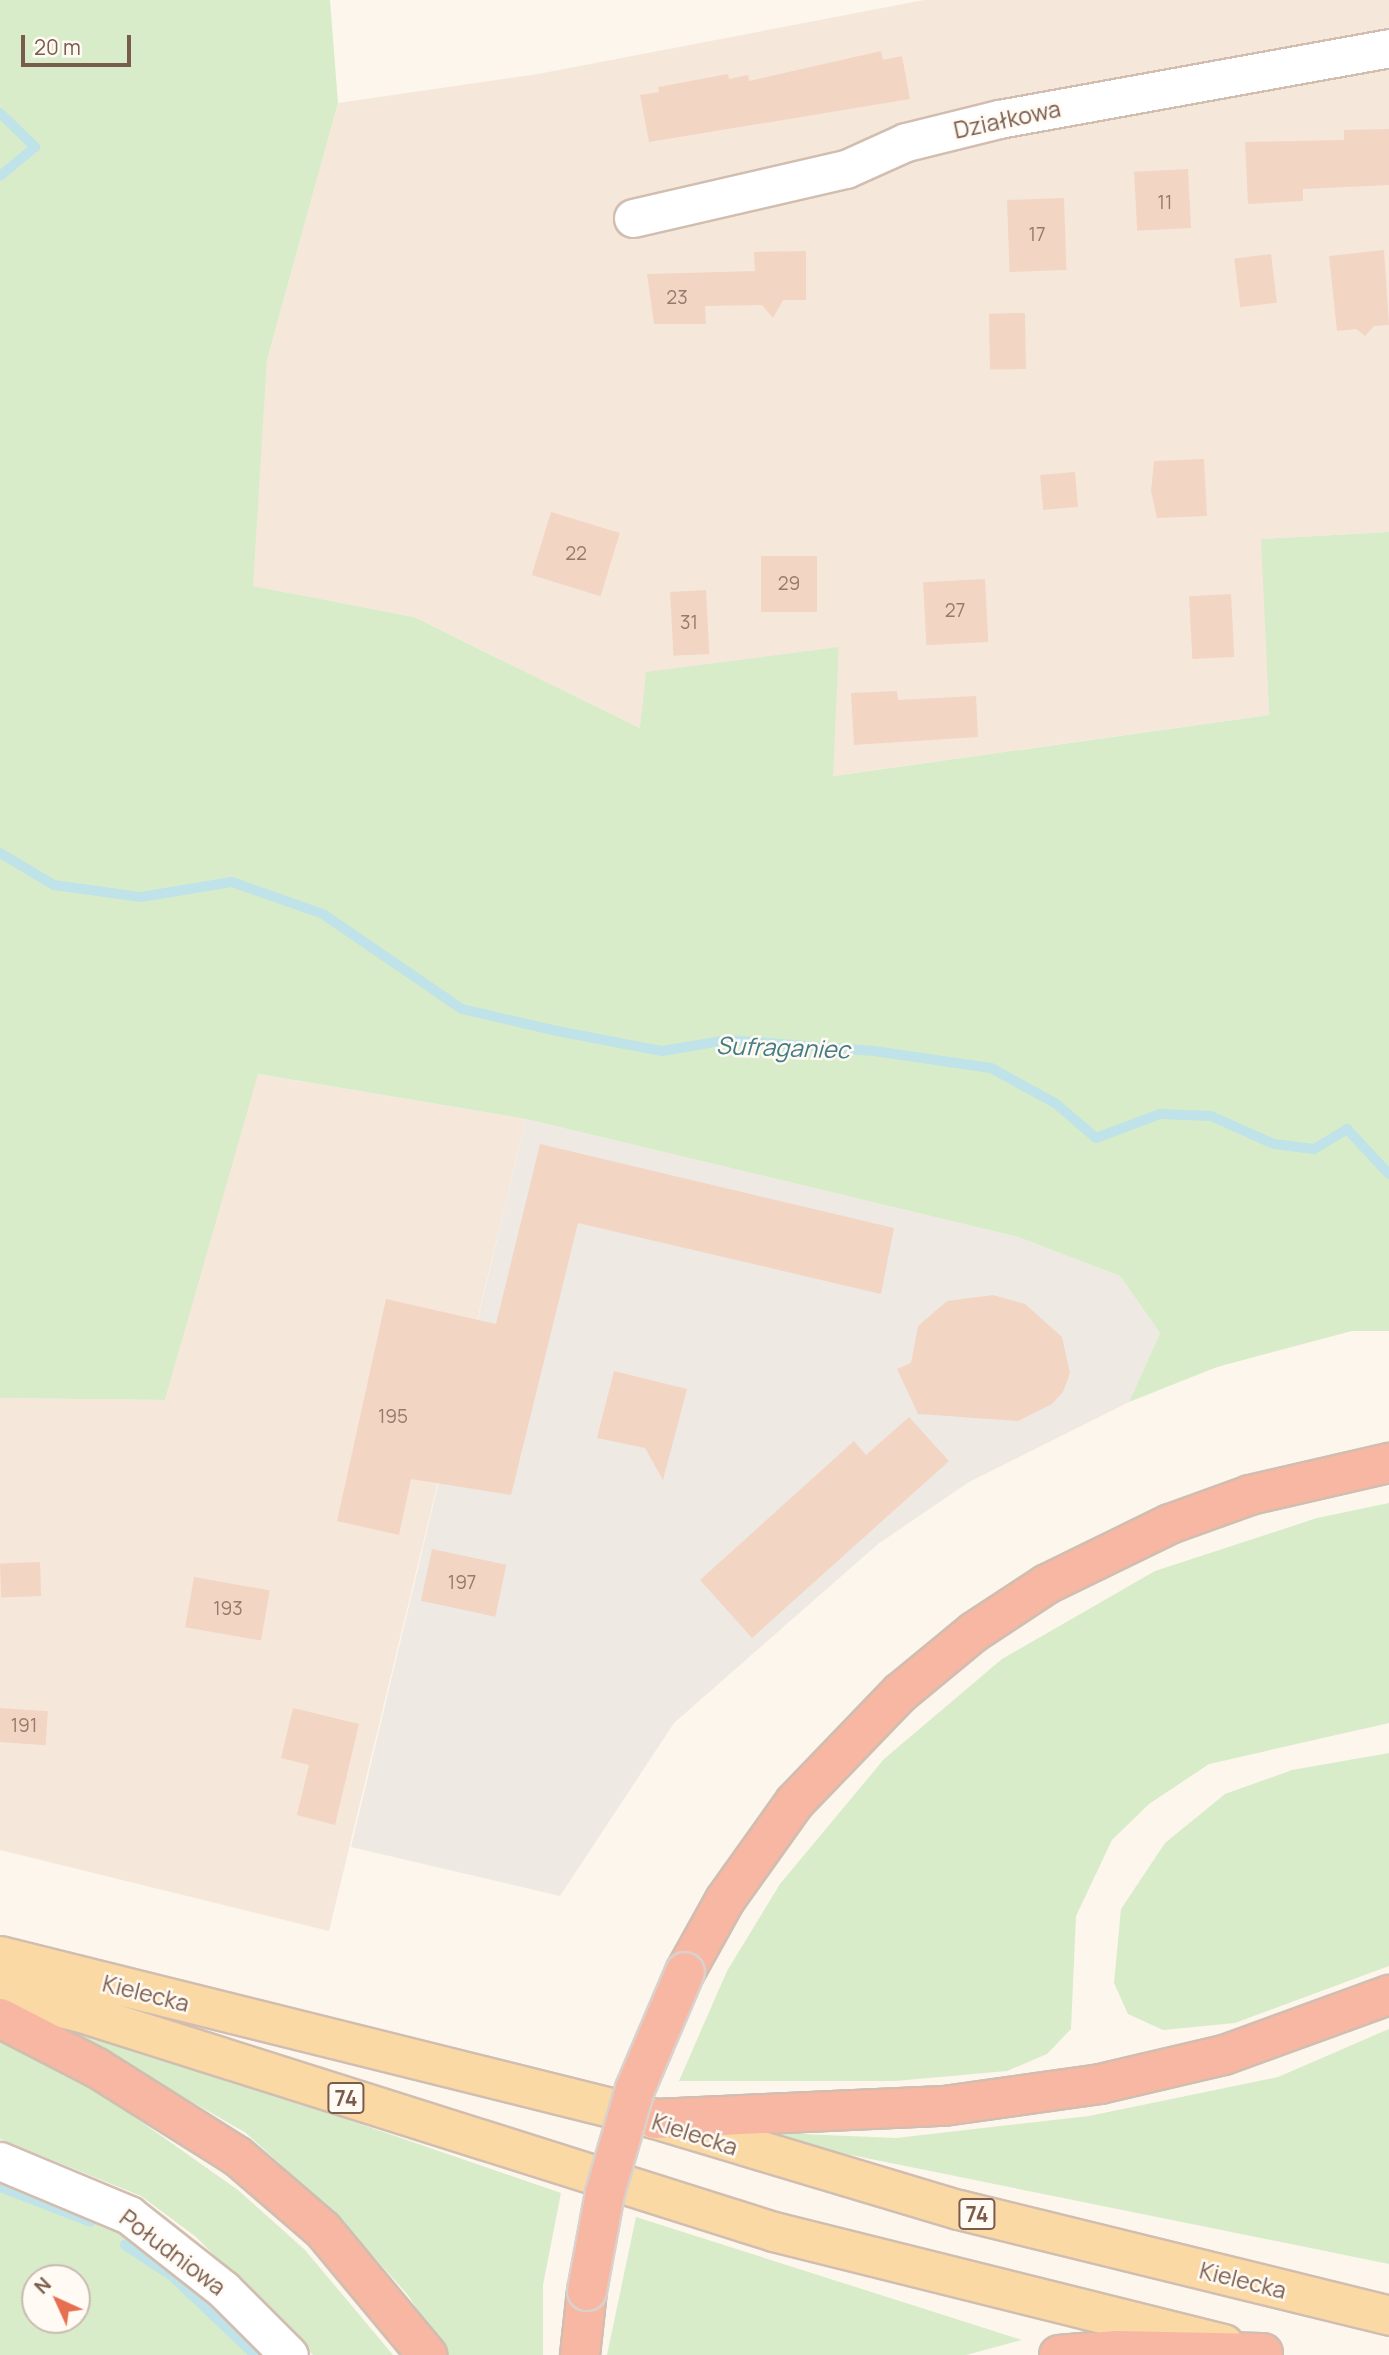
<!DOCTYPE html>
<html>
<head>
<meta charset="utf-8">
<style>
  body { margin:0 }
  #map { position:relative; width:1389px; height:2355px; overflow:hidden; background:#fdf6ec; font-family:Manrope,sans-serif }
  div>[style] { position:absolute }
  .residential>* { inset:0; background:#f5e8da }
  .industrial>* { inset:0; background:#efe9e4 }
  .green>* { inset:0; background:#d8ecc9 }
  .stream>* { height:10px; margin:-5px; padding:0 5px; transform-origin:5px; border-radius:5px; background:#bfe3e8 }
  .building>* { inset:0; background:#f3d5c3; transform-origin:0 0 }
  .roads { filter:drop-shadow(2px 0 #d1beb0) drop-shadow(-2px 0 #d1beb0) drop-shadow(0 2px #d1beb0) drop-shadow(0 -2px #d1beb0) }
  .street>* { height:37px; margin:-18.5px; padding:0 18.5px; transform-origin:18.5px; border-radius:18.5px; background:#fff }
  .primary>* { height:38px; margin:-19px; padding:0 19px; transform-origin:19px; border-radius:19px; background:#fbd9a5 }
  .highway>* { height:38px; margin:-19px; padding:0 19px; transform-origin:19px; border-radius:19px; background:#f7b7a3 }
  .bridges { filter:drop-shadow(2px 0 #dad1cd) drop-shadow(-2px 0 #dad1cd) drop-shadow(0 2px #dad1cd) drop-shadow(0 -2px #dad1cd) }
  .highway-bridge>* { height:38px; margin:-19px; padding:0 19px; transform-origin:19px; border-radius:19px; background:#f7b7a3 }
  span { translate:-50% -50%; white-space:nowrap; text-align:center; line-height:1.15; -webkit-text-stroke:5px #fffaf3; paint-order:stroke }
  .number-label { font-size:19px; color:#987a6a }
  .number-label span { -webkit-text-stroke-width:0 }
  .shield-label span { padding:2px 5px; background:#fffaf3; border:2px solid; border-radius:5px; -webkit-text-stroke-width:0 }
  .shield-label { font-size:21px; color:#7a5c4d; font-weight:700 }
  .street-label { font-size:23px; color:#7a5c4d }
  .water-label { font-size:24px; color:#437c86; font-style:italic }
  .north { position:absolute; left:21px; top:2264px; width:70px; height:70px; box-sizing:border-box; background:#fffaf3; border:2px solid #cabbb1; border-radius:50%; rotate:315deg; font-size:19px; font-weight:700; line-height:28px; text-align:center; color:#7a5c4d }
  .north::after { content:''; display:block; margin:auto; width:24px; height:32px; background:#e76f51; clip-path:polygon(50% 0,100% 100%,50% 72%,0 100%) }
  .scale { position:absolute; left:21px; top:35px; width:110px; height:32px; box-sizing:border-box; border:4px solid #7a5c4d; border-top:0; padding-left:9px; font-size:21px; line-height:24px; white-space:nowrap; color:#7a5c4d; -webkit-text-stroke:5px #fffaf3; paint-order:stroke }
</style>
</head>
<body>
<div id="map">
  <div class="residential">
    <div style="clip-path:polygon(924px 0,1389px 0,1389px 532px,1262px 539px,1269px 715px,832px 776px,839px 647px,640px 728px,414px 617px,252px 586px,267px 360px,338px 103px,538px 74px)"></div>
    <div style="clip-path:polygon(257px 1074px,526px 1119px,329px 1931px,0 1850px,0 1398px,165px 1400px)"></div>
  </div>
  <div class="industrial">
    <div style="clip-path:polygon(526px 1119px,1018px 1237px,1120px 1276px,1160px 1333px,1129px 1402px,969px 1482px,878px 1544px,674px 1723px,560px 1896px,351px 1847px)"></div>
  </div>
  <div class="green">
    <div style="clip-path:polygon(0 0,330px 0,338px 103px,267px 360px,253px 586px,414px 617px,640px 728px,646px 672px,839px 647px,833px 776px,1269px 715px,1261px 539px,1389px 532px,1389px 1331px,1352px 1331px,1217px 1367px,1129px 1402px,1160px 1333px,1120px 1276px,1018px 1237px,526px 1119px,258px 1074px,165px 1400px,0 1398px)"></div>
    <div style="clip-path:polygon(1389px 1503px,1389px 1723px,1209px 1764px,1149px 1804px,1112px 1840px,1076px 1916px,1071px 2029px,1047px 2054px,1007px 2071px,895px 2081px,679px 2081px,727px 1971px,780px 1884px,884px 1759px,1002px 1659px,1155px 1571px,1317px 1518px)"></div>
    <div style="clip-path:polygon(1389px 1753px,1389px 1966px,1235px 2023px,1163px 2030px,1128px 2014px,1114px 1983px,1121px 1909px,1165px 1843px,1225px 1794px,1292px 1770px)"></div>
    <div style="clip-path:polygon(40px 2014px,561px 2193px,543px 2285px,543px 2355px,448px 2355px,407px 2294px,340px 2219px,246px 2133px)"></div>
    <div style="clip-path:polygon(1389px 2029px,1389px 2264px,733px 2131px,896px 2138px,1089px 2116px,1278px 2077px)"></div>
    <div style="clip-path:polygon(0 2041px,85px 2082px,238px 2190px,305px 2250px,393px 2355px,313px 2355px,196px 2237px,141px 2196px,0 2139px)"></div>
    <div style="clip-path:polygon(evenodd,0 2180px,136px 2238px,221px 2304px,269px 2355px,0 2355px,0 2180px,35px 2278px,77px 2278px,77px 2320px,35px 2320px,35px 2278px)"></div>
    <div style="clip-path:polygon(636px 2217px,1022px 2340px,966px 2355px,607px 2355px)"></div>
  </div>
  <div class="stream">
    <div style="left:0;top:113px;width:49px;rotate:44.2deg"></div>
    <div style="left:35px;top:147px;width:45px;rotate:140.4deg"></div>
    <div style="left:0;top:853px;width:63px;rotate:30.7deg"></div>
    <div style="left:54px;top:885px;width:88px;rotate:7.9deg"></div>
    <div style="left:141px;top:897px;width:92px;rotate:-9.4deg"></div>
    <div style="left:232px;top:882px;width:96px;rotate:19.4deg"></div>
    <div style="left:323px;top:914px;width:168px;rotate:34.4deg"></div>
    <div style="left:462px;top:1009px;width:98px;rotate:13deg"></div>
    <div style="left:557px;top:1031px;width:107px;rotate:10.8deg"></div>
    <div style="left:662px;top:1051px;width:67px;rotate:-9.5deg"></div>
    <div style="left:728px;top:1040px;width:146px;rotate:4.3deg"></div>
    <div style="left:874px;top:1051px;width:118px;rotate:8.3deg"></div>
    <div style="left:991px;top:1068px;width:73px;rotate:28.7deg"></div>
    <div style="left:1055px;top:1103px;width:54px;rotate:40.5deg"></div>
    <div style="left:1096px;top:1138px;width:68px;rotate:-20.6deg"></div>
    <div style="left:1160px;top:1114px;width:51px;rotate:2.2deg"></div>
    <div style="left:1211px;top:1116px;width:69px;rotate:24deg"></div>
    <div style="left:1274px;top:1144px;width:40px;rotate:7.1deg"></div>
    <div style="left:1314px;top:1149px;width:39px;rotate:-31deg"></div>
    <div style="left:1347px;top:1129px;width:62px;rotate:47deg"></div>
    <div style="left:0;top:2187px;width:97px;rotate:21deg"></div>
    <div style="left:125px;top:2245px;width:56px;rotate:33.4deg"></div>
    <div style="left:172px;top:2276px;width:115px;rotate:43.6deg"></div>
  </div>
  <div class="building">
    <div style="clip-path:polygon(881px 51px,883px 60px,902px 56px,910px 99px,649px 142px,640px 95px,659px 92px,658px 87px,728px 74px,729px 79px,748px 75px,749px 81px)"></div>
    <div style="clip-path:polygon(1389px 129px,1389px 185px,1303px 189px,1303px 201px,1248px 204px,1245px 142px,1344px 140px,1344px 130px)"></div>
    <div style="left:1188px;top:169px;width:59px;height:54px;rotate:87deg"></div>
    <div style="left:1064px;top:198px;width:72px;height:57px;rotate:88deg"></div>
    <div style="clip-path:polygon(1384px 250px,1389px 325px,1374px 326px,1365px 336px,1356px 329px,1337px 331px,1329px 256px)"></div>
    <div style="clip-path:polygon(806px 251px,806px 300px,783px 300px,773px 318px,762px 305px,705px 306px,706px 324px,654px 324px,647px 274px,755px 271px,754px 252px)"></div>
    <div style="left:1271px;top:254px;width:49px;height:37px;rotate:83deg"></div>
    <div style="left:1025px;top:313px;width:56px;height:36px;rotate:89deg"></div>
    <div style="clip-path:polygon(1204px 459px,1207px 516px,1157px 518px,1151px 491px,1154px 461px)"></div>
    <div style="left:1075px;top:472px;width:35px;height:35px;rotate:85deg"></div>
    <div style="left:551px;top:512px;width:72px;height:66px;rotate:17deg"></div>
    <div style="left:761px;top:556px;width:56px;height:56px"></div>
    <div style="left:985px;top:579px;width:63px;height:62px;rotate:87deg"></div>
    <div style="left:706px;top:590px;width:64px;height:36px;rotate:87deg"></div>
    <div style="left:1231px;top:594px;width:63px;height:42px;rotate:87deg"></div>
    <div style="clip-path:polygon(897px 691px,898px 700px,976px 696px,978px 737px,854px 745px,851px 693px)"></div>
    <div style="clip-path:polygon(540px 1144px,894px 1228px,881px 1294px,578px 1223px,511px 1495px,411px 1479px,399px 1535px,337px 1521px,386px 1299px,496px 1324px)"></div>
    <div style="clip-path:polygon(993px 1295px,1025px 1304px,1062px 1337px,1070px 1373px,1063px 1392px,1052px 1404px,1018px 1421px,918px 1414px,897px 1369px,911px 1363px,918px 1326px,947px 1301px)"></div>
    <div style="clip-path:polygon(614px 1371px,687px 1389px,663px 1480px,645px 1448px,597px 1438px)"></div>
    <div style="clip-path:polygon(909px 1417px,949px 1461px,752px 1638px,700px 1580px,854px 1441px,866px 1455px)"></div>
    <div style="left:432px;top:1549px;width:76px;height:53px;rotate:12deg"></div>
    <div style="left:40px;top:1562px;width:34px;height:40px;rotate:88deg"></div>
    <div style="left:194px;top:1577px;width:77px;height:51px;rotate:10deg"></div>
    <div style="left:0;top:1708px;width:48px;height:34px;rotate:4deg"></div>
    <div style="clip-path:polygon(293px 1708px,359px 1724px,335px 1825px,297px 1815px,309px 1765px,281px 1758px)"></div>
  </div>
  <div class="roads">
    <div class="street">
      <div style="left:633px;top:218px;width:219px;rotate:-13deg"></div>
      <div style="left:846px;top:169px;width:66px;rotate:-24.2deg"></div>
      <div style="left:906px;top:142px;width:96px;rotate:-13.9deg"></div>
      <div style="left:999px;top:119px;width:396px;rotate:-10.3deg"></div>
      <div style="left:0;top:2161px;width:140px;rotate:22.7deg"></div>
      <div style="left:129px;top:2215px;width:120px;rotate:38.2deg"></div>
      <div style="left:223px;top:2289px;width:93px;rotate:45deg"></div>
    </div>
    <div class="primary">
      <div style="left:0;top:1956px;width:675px;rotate:13.97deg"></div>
      <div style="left:655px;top:2119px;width:317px;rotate:16.7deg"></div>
      <div style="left:959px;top:2210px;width:443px;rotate:13.8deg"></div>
      <div style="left:0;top:1993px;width:80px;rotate:13.7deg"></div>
      <div style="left:78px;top:2012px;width:730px;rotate:17.54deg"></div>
      <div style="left:774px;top:2232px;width:464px;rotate:14deg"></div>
    </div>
    <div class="highway">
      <div style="left:685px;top:1972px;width:82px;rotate:-60.9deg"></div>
      <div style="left:725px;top:1900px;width:120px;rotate:-54.5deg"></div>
      <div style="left:795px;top:1802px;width:151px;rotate:-46.1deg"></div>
      <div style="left:900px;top:1693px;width:96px;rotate:-39.5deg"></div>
      <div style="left:974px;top:1632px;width:87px;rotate:-33.3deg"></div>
      <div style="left:1047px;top:1584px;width:137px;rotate:-26deg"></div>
      <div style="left:1170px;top:1524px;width:85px;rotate:-19.9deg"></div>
      <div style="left:1250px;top:1495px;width:143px;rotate:-13deg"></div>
      <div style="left:0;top:2018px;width:109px;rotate:27.3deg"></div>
      <div style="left:97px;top:2068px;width:165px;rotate:32.2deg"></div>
      <div style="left:237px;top:2156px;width:113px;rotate:40.7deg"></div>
      <div style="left:323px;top:2230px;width:163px;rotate:50.2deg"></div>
      <div style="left:655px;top:2119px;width:289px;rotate:-2.6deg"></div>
      <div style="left:944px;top:2106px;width:158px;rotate:-8deg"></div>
      <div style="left:1100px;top:2084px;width:127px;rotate:-13.2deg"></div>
      <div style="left:1224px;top:2055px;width:176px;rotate:-20deg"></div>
      <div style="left:580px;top:2355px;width:64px;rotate:-83.8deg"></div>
      <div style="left:1059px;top:2355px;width:58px;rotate:-4.9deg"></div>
      <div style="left:1117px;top:2350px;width:146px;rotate:1.2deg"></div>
    </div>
  </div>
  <div class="bridges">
    <div class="highway-bridge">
      <div style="left:587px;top:2291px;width:100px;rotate:-79.6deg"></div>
      <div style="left:605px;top:2193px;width:108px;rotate:-73.9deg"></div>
      <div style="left:635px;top:2089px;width:127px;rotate:-66.9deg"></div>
    </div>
  </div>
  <div class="number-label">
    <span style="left:1165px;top:203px">11</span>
    <span style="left:1037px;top:235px">17</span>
    <span style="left:677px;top:298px">23</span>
    <span style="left:576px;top:554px">22</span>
    <span style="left:789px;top:584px">29</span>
    <span style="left:955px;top:611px">27</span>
    <span style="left:689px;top:623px">31</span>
    <span style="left:393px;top:1417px">195</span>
    <span style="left:462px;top:1583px">197</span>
    <span style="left:228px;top:1609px">193</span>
    <span style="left:24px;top:1726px">191</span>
  </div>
  <div class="shield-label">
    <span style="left:346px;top:2098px">74</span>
    <span style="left:977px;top:2214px">74</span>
  </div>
  <div class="street-label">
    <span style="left:1007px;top:119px;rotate:-12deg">Działkowa</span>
    <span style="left:146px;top:1993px;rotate:14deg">Kielecka</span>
    <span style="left:695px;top:2134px;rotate:18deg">Kielecka</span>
    <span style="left:173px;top:2252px;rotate:37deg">Południowa</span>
    <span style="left:1243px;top:2280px;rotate:14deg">Kielecka</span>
  </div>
  <div class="water-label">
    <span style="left:783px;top:1047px;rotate:2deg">Sufraganiec</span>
  </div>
  <div class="north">N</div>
  <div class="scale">20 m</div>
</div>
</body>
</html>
